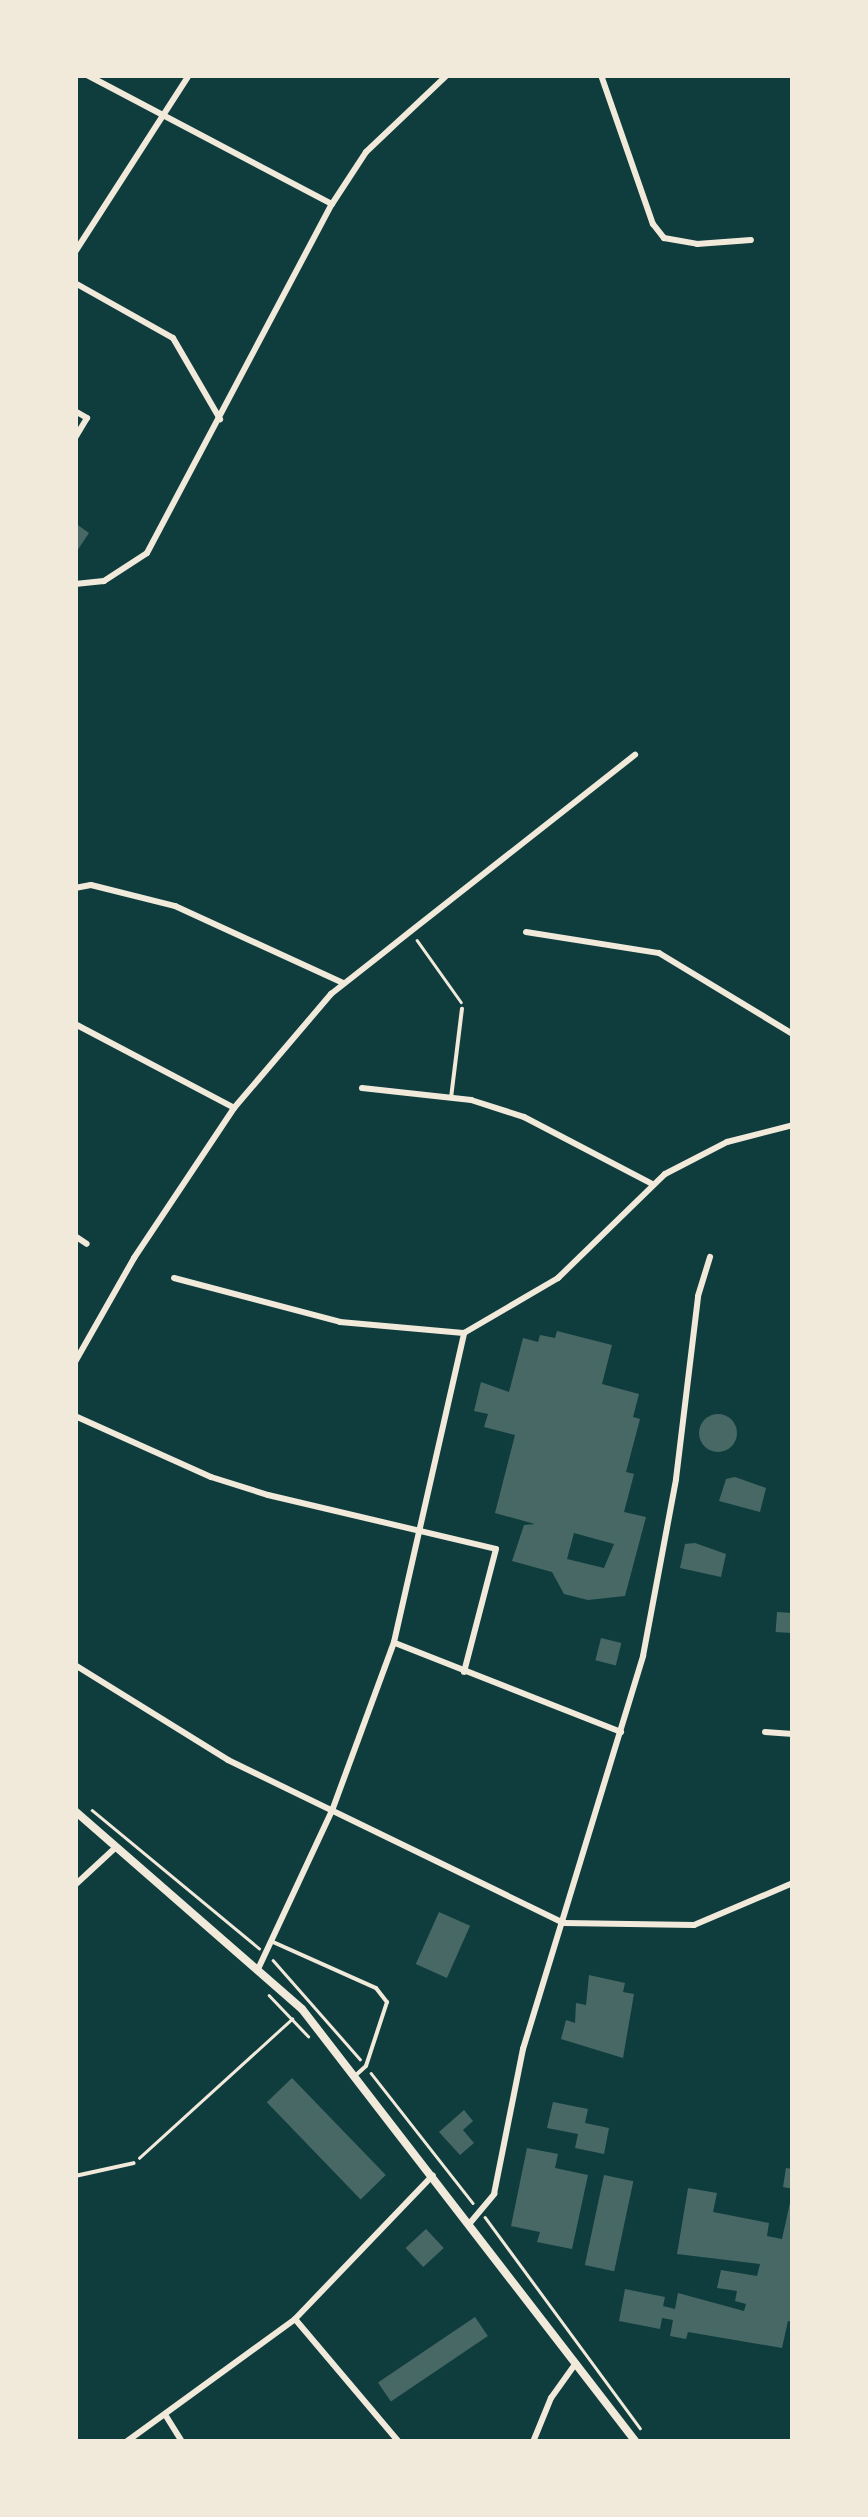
<!DOCTYPE html>
<html>
<head>
<meta charset="utf-8">
<style>
  body { margin:0 }
  #map { position:relative; width:868px; height:2517px; overflow:hidden; background:#0f3d3e; font-family:"Work Sans",sans-serif }
  div>[style] { position:absolute }
  .building>* { inset:0; background:#486865; transform-origin:0 0 }
  .round { border-radius:50% }
  .path>* { height:2.5px; margin:-1.25px; padding:0 1.25px; transform-origin:1.25px; border-radius:1.25px; background:#f1e9da }
  .service>* { height:4px; margin:-2px; padding:0 2px; transform-origin:2px; border-radius:2px; background:#f1e9da }
  .minor>* { height:6px; margin:-3px; padding:0 3px; transform-origin:3px; border-radius:3px; background:#f1e9da }
  .tertiary>* { height:8px; margin:-4px; padding:0 4px; transform-origin:4px; border-radius:4px; background:#f1e9da }
  span { translate:-50% -50%; white-space:nowrap; text-align:center; line-height:1.15; -webkit-text-stroke:8px #f1e9da; paint-order:stroke }
  .frame { position:absolute; inset:0; border:78px solid #f1e9da; pointer-events:none }
</style>
</head>
<body>
<div id="map">
  <div class="building">
    <div style="clip-path:polygon(75px 523px,89px 533px,75px 554px)"></div>
    <div style="clip-path:polygon(evenodd,557px 1331px,612px 1345px,602px 1384px,639px 1394px,633px 1417px,640px 1419px,626px 1472px,634px 1474px,624px 1512px,646px 1517px,625px 1596px,588px 1600px,564px 1594px,552px 1572px,512px 1561px,524px 1525px,535px 1524px,495px 1513px,515px 1435px,484px 1427px,488px 1414px,474px 1411px,481px 1382px,509px 1392px,523px 1338px,538px 1342px,540px 1335px,555px 1338px,557px 1331px,574px 1533px,614px 1544px,604px 1568px,567px 1559px,574px 1533px)"></div>
    <div class="round" style="left:699px;top:1414px;width:38px;height:38px"></div>
    <div style="clip-path:polygon(735px 1477px,766px 1488px,760px 1512px,719px 1501px,726px 1479px)"></div>
    <div style="clip-path:polygon(695px 1543px,726px 1554px,721px 1577px,680px 1568px,685px 1544px)"></div>
    <div style="left:777px;top:1612px;width:16px;height:20px;rotate:4deg"></div>
    <div style="left:601px;top:1638px;width:21px;height:23px;rotate:14deg"></div>
    <div style="left:439px;top:1912px;width:34px;height:57px;rotate:24deg"></div>
    <div style="clip-path:polygon(589px 1975px,625px 1983px,623px 1992px,634px 1994px,623px 2058px,561px 2039px,566px 2020px,575px 2023px,576px 2003px,586px 2005px)"></div>
    <div style="left:292px;top:2078px;width:135px;height:35px;rotate:46deg"></div>
    <div style="clip-path:polygon(553px 2102px,588px 2109px,585px 2123px,609px 2128px,604px 2154px,575px 2148px,578px 2134px,547px 2128px)"></div>
    <div style="clip-path:polygon(464px 2110px,473px 2121px,463px 2130px,474px 2143px,460px 2155px,439px 2132px)"></div>
    <div style="clip-path:polygon(527px 2148px,558px 2154px,555px 2168px,588px 2175px,572px 2249px,537px 2242px,540px 2232px,511px 2226px)"></div>
    <div style="clip-path:polygon(786px 2168px,793px 2169px,793px 2189px,783px 2187px)"></div>
    <div style="left:604px;top:2175px;width:30px;height:92px;rotate:12deg"></div>
    <div style="clip-path:polygon(688px 2188px,717px 2193px,713px 2212px,769px 2223px,767px 2236px,782px 2239px,793px 2189px,793px 2322px,788px 2321px,782px 2348px,688px 2332px,686px 2339px,670px 2336px,673px 2320px,662px 2318px,660px 2329px,619px 2321px,625px 2289px,665px 2297px,663px 2306px,675px 2309px,678px 2293px,744px 2311px,746px 2304px,735px 2301px,737px 2291px,717px 2288px,721px 2270px,757px 2276px,760px 2264px,677px 2254px)"></div>
    <div style="left:426px;top:2229px;width:26px;height:28px;rotate:47deg"></div>
    <div style="left:475px;top:2317px;width:23px;height:117px;rotate:56deg"></div>
  </div>
  <div class="path">
    <div style="left:417px;top:940px;width:76px;rotate:54.6deg"></div>
    <div style="left:92px;top:1810px;width:217px;rotate:39.6deg"></div>
    <div style="left:273px;top:1960px;width:132px;rotate:48.7deg"></div>
    <div style="left:269px;top:1995px;width:57px;rotate:46.4deg"></div>
    <div style="left:371px;top:2073px;width:165px;rotate:51.9deg"></div>
    <div style="left:139px;top:2158px;width:207px;rotate:-42.3deg"></div>
    <div style="left:485px;top:2217px;width:262px;rotate:53.7deg"></div>
  </div>
  <div class="service">
    <div style="left:451px;top:1098px;width:90px;rotate:-83deg"></div>
    <div style="left:273px;top:1942px;width:113px;rotate:24.1deg"></div>
    <div style="left:376px;top:1988px;width:18px;rotate:52deg"></div>
    <div style="left:387px;top:2002px;width:67px;rotate:108.2deg"></div>
    <div style="left:366px;top:2066px;width:12px;rotate:138deg"></div>
    <div style="left:75px;top:2176px;width:60px;rotate:-12.4deg"></div>
  </div>
  <div class="minor">
    <div style="left:87px;top:75px;width:277px;rotate:27.8deg"></div>
    <div style="left:601px;top:75px;width:158px;rotate:70.8deg"></div>
    <div style="left:653px;top:224px;width:18px;rotate:52deg"></div>
    <div style="left:664px;top:238px;width:34px;rotate:10deg"></div>
    <div style="left:697px;top:244px;width:54px;rotate:-4.2deg"></div>
    <div style="left:75px;top:252px;width:211px;rotate:-57.2deg"></div>
    <div style="left:75px;top:283px;width:112px;rotate:29.3deg"></div>
    <div style="left:173px;top:338px;width:94px;rotate:59.9deg"></div>
    <div style="left:75px;top:411px;width:14px;rotate:30deg"></div>
    <div style="left:87px;top:418px;width:23px;rotate:121deg"></div>
    <div style="left:75px;top:584px;width:29px;rotate:-6deg"></div>
    <div style="left:104px;top:581px;width:51px;rotate:-33.1deg"></div>
    <div style="left:147px;top:553px;width:395px;rotate:-62.1deg"></div>
    <div style="left:332px;top:204px;width:62px;rotate:-56.8deg"></div>
    <div style="left:366px;top:152px;width:112px;rotate:-43.5deg"></div>
    <div style="left:75px;top:888px;width:16px;rotate:-11deg"></div>
    <div style="left:91px;top:885px;width:87px;rotate:14deg"></div>
    <div style="left:175px;top:906px;width:185px;rotate:24.6deg"></div>
    <div style="left:526px;top:932px;width:135px;rotate:9deg"></div>
    <div style="left:659px;top:953px;width:157px;rotate:31.2deg"></div>
    <div style="left:75px;top:1024px;width:180px;rotate:27.8deg"></div>
    <div style="left:362px;top:1088px;width:110px;rotate:6.3deg"></div>
    <div style="left:471px;top:1100px;width:56px;rotate:17.8deg"></div>
    <div style="left:524px;top:1117px;width:144px;rotate:27.6deg"></div>
    <div style="left:75px;top:1236px;width:14px;rotate:34deg"></div>
    <div style="left:174px;top:1278px;width:172px;rotate:14.8deg"></div>
    <div style="left:340px;top:1322px;width:124px;rotate:5.1deg"></div>
    <div style="left:464px;top:1333px;width:109px;rotate:-30.3deg"></div>
    <div style="left:558px;top:1278px;width:149px;rotate:-44.2deg"></div>
    <div style="left:665px;top:1174px;width:70px;rotate:-27.3deg"></div>
    <div style="left:727px;top:1142px;width:68px;rotate:-14.4deg"></div>
    <div style="left:75px;top:1362px;width:120px;rotate:-60.4deg"></div>
    <div style="left:134px;top:1258px;width:180px;rotate:-56.3deg"></div>
    <div style="left:234px;top:1108px;width:150px;rotate:-49.6deg"></div>
    <div style="left:331px;top:994px;width:387px;rotate:-38.2deg"></div>
    <div style="left:75px;top:1416px;width:149px;rotate:24.2deg"></div>
    <div style="left:211px;top:1477px;width:60px;rotate:17.5deg"></div>
    <div style="left:268px;top:1495px;width:234px;rotate:13.3deg"></div>
    <div style="left:496px;top:1549px;width:127px;rotate:104.6deg"></div>
    <div style="left:395px;top:1643px;width:243px;rotate:21.5deg"></div>
    <div style="left:75px;top:1665px;width:180px;rotate:31.8deg"></div>
    <div style="left:228px;top:1760px;width:373px;rotate:25.9deg"></div>
    <div style="left:564px;top:1923px;width:130px;rotate:0.9deg"></div>
    <div style="left:694px;top:1925px;width:108px;rotate:-23deg"></div>
    <div style="left:765px;top:1732px;width:28px;rotate:4deg"></div>
    <div style="left:75px;top:1885px;width:56px;rotate:-42.8deg"></div>
    <div style="left:259px;top:1967px;width:175px;rotate:-65deg"></div>
    <div style="left:333px;top:1808px;width:177px;rotate:-69.8deg"></div>
    <div style="left:394px;top:1642px;width:317px;rotate:-77.2deg"></div>
    <div style="left:470px;top:2223px;width:38px;rotate:-50deg"></div>
    <div style="left:494px;top:2194px;width:148px;rotate:-78.7deg"></div>
    <div style="left:523px;top:2049px;width:411px;rotate:-73deg"></div>
    <div style="left:643px;top:1656px;width:180px;rotate:-79.4deg"></div>
    <div style="left:676px;top:1479px;width:184px;rotate:-83.1deg"></div>
    <div style="left:698px;top:1296px;width:41px;rotate:-72.9deg"></div>
    <div style="left:295px;top:2319px;width:161px;rotate:49.8deg"></div>
    <div style="left:166px;top:2416px;width:31px;rotate:58deg"></div>
    <div style="left:126px;top:2442px;width:209px;rotate:-36deg"></div>
    <div style="left:295px;top:2319px;width:199px;rotate:-46.2deg"></div>
    <div style="left:533px;top:2442px;width:48px;rotate:-67.8deg"></div>
    <div style="left:551px;top:2398px;width:43px;rotate:-54.5deg"></div>
  </div>
  <div class="tertiary">
    <div style="left:75px;top:1811px;width:301px;rotate:41.1deg"></div>
    <div style="left:302px;top:2009px;width:547px;rotate:52.35deg"></div>
  </div>
  <div class="frame"></div>
</div>
</body>
</html>
